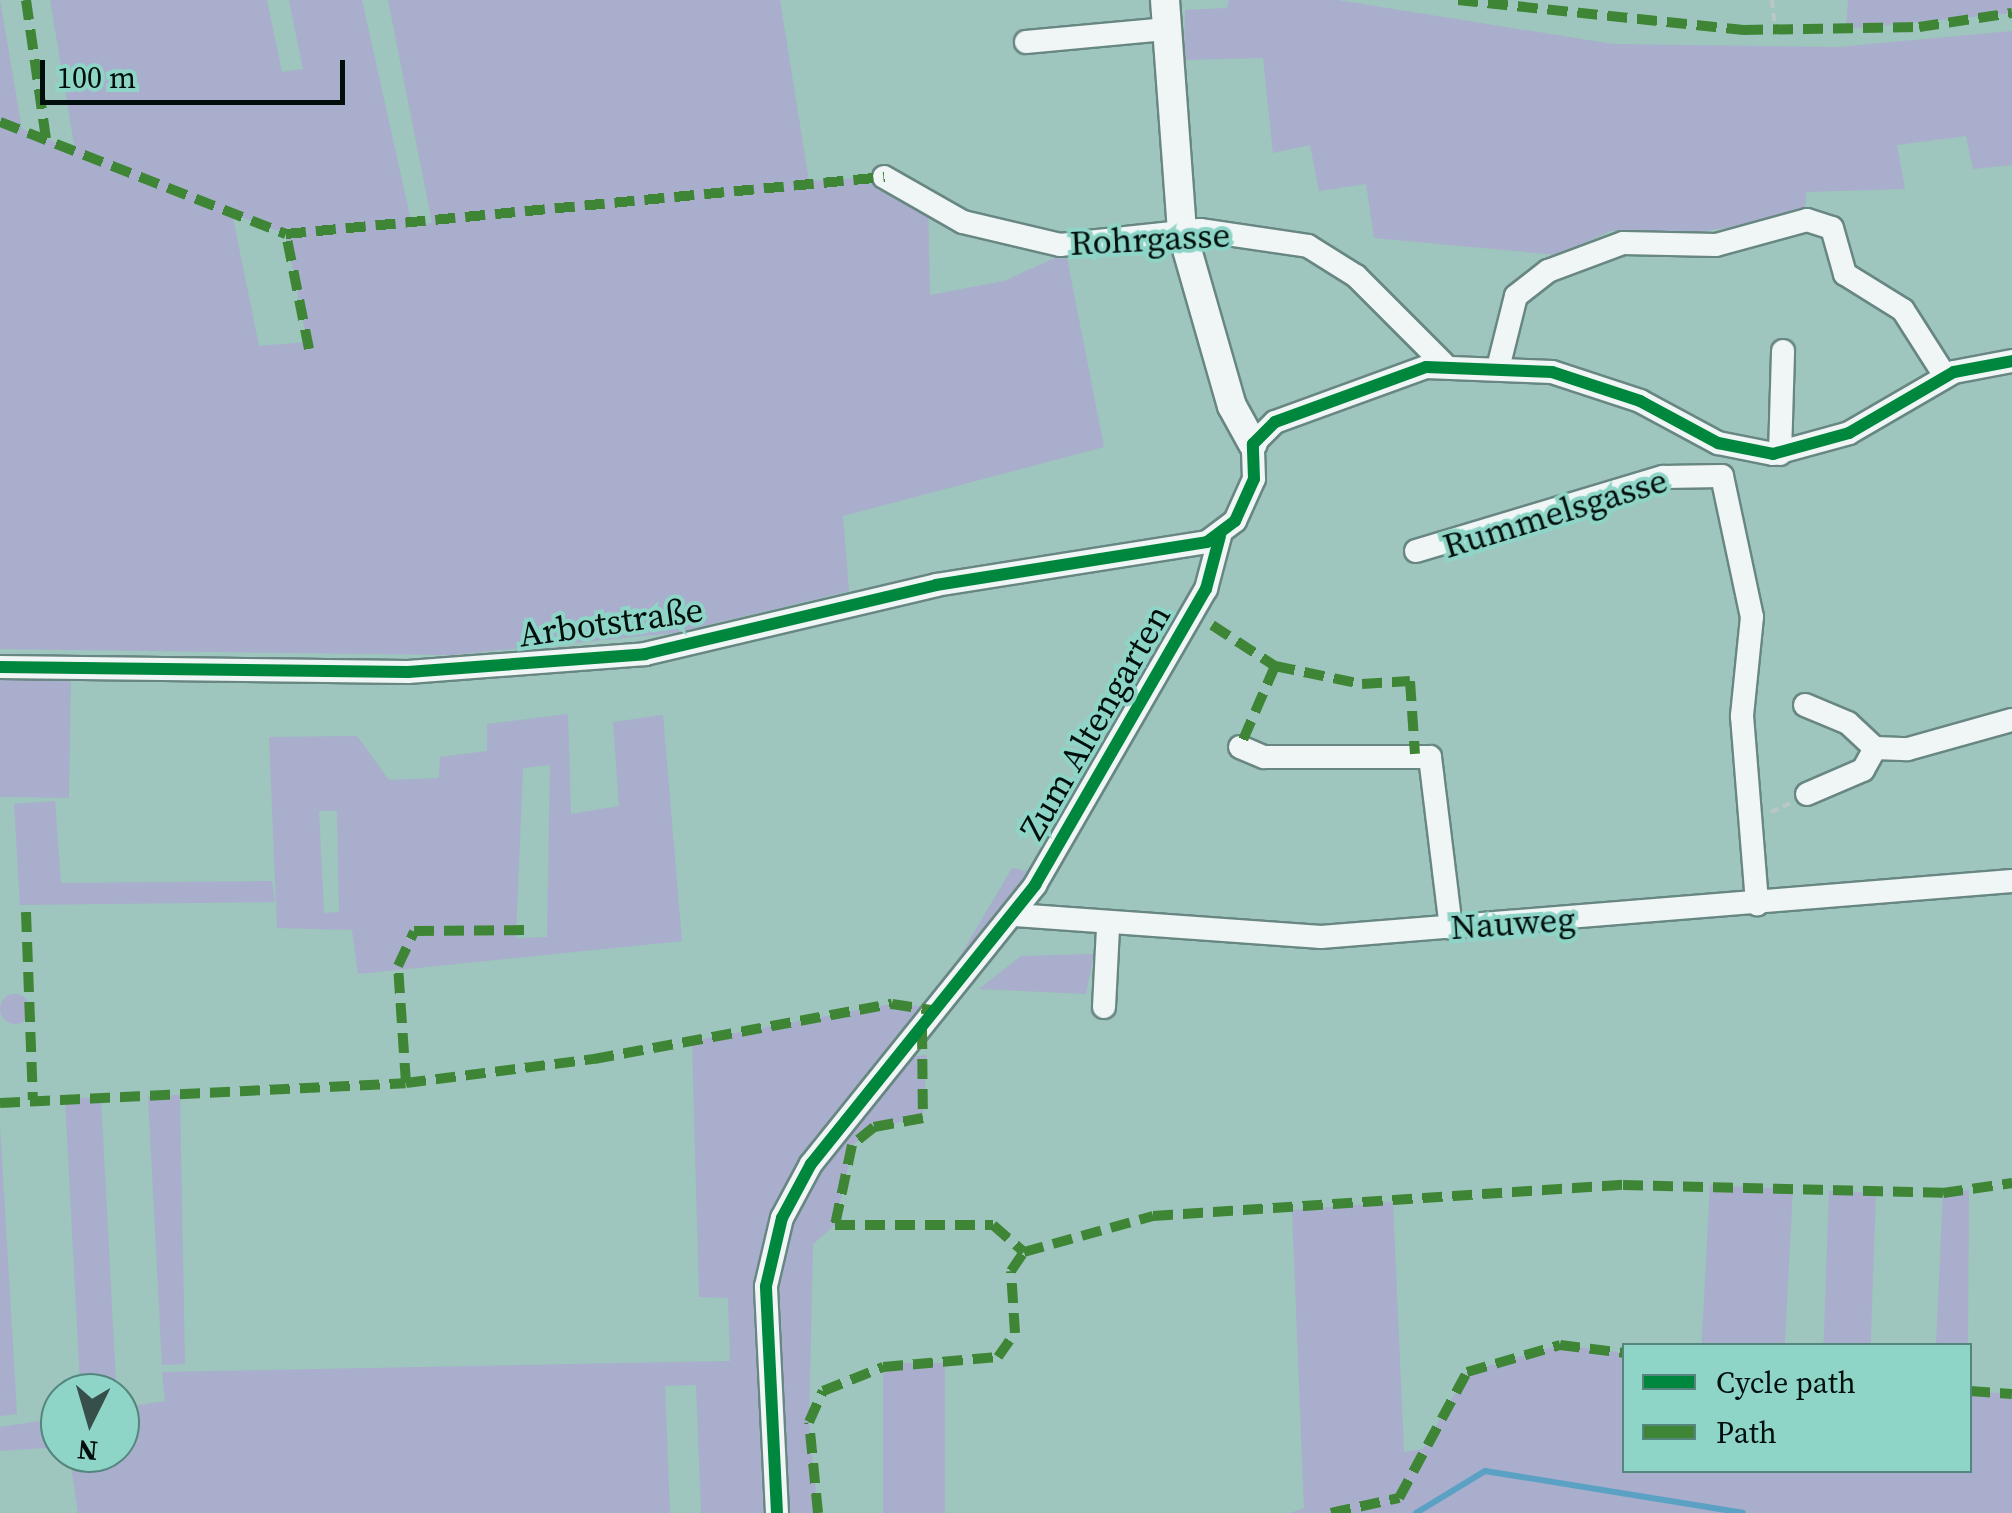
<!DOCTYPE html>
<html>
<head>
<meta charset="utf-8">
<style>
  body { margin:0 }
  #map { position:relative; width:2012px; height:1513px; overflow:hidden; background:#9ec5be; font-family:"Source Serif 4",serif }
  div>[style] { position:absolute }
  .green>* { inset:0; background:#a8aecb; transform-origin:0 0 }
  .round { border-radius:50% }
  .stream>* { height:6px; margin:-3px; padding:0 3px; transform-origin:3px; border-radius:3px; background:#5ba1c4 }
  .path>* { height:4px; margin-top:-2px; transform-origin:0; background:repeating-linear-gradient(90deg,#bbc7c4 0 8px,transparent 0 13px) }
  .roads { filter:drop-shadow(2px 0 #688782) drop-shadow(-2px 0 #688782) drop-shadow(0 2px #688782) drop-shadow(0 -2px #688782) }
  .minor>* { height:22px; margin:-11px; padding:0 11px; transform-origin:11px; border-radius:11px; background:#f0f6f5 }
  .major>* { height:28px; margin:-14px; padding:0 14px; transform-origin:14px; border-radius:14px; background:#f0f6f5 }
  .quiet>* { height:10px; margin-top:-5px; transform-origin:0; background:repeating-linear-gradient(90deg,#3e8635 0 20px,transparent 0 30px) }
  .cycleway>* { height:12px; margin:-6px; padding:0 6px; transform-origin:6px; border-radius:6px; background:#00873e }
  span { translate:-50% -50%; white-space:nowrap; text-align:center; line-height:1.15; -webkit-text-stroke:8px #8ed5c8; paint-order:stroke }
  .street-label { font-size:35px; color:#000f0c }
  .legend { position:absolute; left:1622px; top:1343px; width:350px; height:130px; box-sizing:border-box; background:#8ed5c8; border:2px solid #55867d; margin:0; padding:12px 18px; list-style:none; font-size:30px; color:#000f0c }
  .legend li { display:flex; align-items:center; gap:20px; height:50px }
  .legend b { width:50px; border:2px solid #55867d }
  .north { position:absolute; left:40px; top:1373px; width:100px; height:100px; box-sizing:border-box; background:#8ed5c8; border:2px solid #55867d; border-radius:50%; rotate:185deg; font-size:28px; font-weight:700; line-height:40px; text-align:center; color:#000f0c }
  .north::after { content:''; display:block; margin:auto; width:35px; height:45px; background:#374f4a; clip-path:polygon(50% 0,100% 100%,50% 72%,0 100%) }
  .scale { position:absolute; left:40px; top:60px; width:305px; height:45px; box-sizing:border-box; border:5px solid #000f0c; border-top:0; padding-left:12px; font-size:30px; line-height:35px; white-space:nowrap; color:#000f0c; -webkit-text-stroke:8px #8ed5c8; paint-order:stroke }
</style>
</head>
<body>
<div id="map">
  <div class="green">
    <div style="clip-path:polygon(evenodd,0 0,22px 129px,75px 150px,50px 0,267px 0,282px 72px,303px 69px,289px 0,362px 0,412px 225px,432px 223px,388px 0,780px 0,809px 181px,884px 177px,928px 201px,930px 295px,1004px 281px,1066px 253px,1104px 447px,843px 516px,849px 591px,674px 633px,451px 655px,0 649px,0 0,232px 213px,286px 234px,307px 342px,259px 346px,232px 213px)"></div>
    <div style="clip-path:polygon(1229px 0,1337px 0,1613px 44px,1838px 47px,2012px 31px,2012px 165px,1973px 169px,1966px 136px,1897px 145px,1905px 189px,1806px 192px,1805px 216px,1672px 236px,1611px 231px,1557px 255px,1374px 238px,1366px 184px,1319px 191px,1310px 145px,1273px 153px,1263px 58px,1184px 60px,1185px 10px,1227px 8px)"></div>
    <div style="clip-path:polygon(1848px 0,2012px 0,2012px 13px,1846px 29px)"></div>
    <div style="left:71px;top:679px;width:119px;height:71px;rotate:91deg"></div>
    <div style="clip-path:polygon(evenodd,568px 714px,571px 814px,619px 806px,613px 722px,663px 715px,682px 941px,358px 974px,352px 930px,277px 928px,269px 737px,357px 736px,389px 780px,439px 778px,440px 757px,487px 751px,487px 724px,568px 714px,550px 765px,547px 937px,516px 938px,523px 768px,550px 765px,568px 714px,319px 811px,337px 811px,339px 912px,324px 913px,319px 811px)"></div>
    <div style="clip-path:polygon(55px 801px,61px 883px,272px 881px,275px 902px,20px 905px,14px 804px)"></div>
    <div style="clip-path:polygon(1012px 868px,1031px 872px,946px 980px)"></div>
    <div style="clip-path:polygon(1094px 954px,1086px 994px,979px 989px,1021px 956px)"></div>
    <div class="round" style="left:0;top:994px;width:30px;height:30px"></div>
    <div style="clip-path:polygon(892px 1004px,931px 1007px,900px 1058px,927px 1055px,923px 1118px,874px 1127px,853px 1145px,835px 1225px,813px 1244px,809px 1422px,818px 1513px,701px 1513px,696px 1385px,665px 1386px,670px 1513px,78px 1513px,69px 1453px,120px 1453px,120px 1408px,165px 1401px,162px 1372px,730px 1361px,728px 1298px,699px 1297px,692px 1041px)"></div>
    <div style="clip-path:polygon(180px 1095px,185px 1364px,162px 1365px,148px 1096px)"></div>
    <div style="left:101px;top:1097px;width:296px;height:36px;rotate:87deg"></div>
    <div style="clip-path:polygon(0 1125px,17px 1414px,0 1416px)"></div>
    <div style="left:1710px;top:1185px;width:83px;height:161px;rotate:3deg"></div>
    <div style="clip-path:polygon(1969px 1190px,1968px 1345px,1936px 1345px,1943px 1193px)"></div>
    <div style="left:1829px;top:1191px;width:47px;height:154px;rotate:2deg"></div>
    <div style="clip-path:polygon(1393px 1202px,1404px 1452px,1423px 1449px,1467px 1372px,1560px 1345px,1624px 1353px,1624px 1470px,1970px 1470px,1970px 1391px,2012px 1394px,2012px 1513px,1290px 1513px,1304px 1508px,1292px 1210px)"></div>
    <div style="left:945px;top:1363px;width:150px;height:62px;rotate:90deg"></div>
    <div style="clip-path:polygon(60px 1418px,60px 1447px,0 1451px,0 1427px)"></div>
  </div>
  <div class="stream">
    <div style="left:1416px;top:1513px;width:81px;rotate:-31.3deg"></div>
    <div style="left:1485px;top:1471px;width:261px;rotate:9.2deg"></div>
  </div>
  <div class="path">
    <div style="left:1772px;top:0;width:31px;rotate:84deg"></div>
    <div style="left:1771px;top:812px;width:21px;rotate:-25deg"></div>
  </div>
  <div class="roads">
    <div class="minor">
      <div style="left:1026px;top:42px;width:142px;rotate:-5.3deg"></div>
      <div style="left:884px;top:177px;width:91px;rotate:29.7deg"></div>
      <div style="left:963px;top:222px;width:100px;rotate:13.3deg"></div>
      <div style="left:1060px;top:245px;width:141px;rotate:-6.1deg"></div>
      <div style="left:1200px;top:230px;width:109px;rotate:8.4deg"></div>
      <div style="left:1308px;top:246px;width:57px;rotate:32deg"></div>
      <div style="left:1356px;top:276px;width:124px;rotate:45deg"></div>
      <div style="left:1499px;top:364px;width:70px;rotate:-76deg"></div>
      <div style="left:1516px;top:296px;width:41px;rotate:-38deg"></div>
      <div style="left:1548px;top:271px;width:80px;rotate:-20.5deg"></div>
      <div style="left:1623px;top:243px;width:93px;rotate:1.2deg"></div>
      <div style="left:1716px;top:245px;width:94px;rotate:-15.4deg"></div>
      <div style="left:1807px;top:220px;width:26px;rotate:18deg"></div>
      <div style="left:1832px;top:228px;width:48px;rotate:74.2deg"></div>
      <div style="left:1845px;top:274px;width:68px;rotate:31.8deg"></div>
      <div style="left:1903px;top:310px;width:78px;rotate:57.5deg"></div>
      <div style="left:1780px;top:454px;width:103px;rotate:-88.3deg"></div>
      <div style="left:1722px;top:476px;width:144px;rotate:78deg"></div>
      <div style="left:1752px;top:617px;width:100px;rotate:95.8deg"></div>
      <div style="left:1742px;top:716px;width:189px;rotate:85.4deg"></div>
      <div style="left:1416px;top:551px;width:258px;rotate:-16.7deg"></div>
      <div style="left:1663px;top:477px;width:59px;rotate:-1deg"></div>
      <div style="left:0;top:667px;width:408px;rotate:0.7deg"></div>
      <div style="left:408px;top:672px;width:238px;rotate:-4.3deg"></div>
      <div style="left:645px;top:654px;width:299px;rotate:-13.3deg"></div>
      <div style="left:936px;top:585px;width:274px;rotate:-9deg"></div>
      <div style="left:1207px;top:542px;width:35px;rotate:-37deg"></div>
      <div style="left:1235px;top:521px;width:46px;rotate:-65.7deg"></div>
      <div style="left:1254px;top:479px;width:35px;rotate:-92deg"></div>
      <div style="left:1253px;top:444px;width:31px;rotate:-45deg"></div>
      <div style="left:1275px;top:422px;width:161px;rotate:-20deg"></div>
      <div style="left:1426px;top:367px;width:126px;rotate:2.3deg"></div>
      <div style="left:1552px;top:372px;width:93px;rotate:18.2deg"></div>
      <div style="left:1640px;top:401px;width:89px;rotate:28.3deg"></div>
      <div style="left:1718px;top:443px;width:56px;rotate:11.3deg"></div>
      <div style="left:1773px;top:454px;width:79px;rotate:-15.4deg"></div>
      <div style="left:1849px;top:433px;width:121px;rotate:-30.2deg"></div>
      <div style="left:1954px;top:372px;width:59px;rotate:-10.7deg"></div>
      <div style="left:1805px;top:705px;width:47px;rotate:22.7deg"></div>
      <div style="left:1848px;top:723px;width:37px;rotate:43deg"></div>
      <div style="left:1240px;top:747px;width:26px;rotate:23deg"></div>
      <div style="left:1264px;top:757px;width:166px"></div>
      <div style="left:1430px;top:757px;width:172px;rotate:83deg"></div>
      <div style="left:1807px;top:794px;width:61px;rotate:-23.2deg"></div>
      <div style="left:1863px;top:770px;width:25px;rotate:-61deg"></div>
      <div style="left:1875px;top:748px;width:33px;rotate:2deg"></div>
      <div style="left:1908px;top:749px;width:108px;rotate:-15.6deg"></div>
      <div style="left:1015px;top:915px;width:307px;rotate:4.1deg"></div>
      <div style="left:1321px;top:937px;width:693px;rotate:-4.63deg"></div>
      <div style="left:1104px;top:1007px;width:79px;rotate:-87.1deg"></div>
      <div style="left:777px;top:1513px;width:227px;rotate:-92.8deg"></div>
      <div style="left:766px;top:1286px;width:70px;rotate:-76.8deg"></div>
      <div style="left:782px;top:1218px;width:61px;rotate:-61.8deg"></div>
      <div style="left:811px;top:1164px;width:358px;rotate:-51.2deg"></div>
      <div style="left:1035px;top:885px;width:342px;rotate:-60deg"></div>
      <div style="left:1206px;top:589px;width:55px;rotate:-75.2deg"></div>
    </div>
    <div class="major">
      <div style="left:1165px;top:0;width:233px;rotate:85.8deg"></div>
      <div style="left:1182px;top:232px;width:181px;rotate:74deg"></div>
      <div style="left:1232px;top:406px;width:43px;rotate:61.1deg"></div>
    </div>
  </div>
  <div class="quiet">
    <div style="left:26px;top:0;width:140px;rotate:81.8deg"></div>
    <div style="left:1458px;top:0;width:287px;rotate:6deg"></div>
    <div style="left:1743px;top:30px;width:176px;rotate:-1deg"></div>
    <div style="left:1919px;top:27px;width:94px;rotate:-8.6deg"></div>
    <div style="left:0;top:122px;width:307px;rotate:21.4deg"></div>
    <div style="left:309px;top:349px;width:117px;rotate:-101.3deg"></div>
    <div style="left:286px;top:234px;width:601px;rotate:-5.44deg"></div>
    <div style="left:1212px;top:625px;width:75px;rotate:33.1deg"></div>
    <div style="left:1275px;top:666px;width:88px;rotate:113.4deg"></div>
    <div style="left:1275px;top:666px;width:89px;rotate:11.7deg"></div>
    <div style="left:1362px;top:684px;width:48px;rotate:-3.6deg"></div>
    <div style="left:1410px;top:681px;width:73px;rotate:86.1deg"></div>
    <div style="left:26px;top:912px;width:188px;rotate:87.9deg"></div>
    <div style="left:922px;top:1029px;width:89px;rotate:89.4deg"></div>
    <div style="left:923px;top:1118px;width:50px;rotate:169.6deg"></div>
    <div style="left:874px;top:1127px;width:28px;rotate:141deg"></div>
    <div style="left:852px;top:1145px;width:82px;rotate:102deg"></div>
    <div style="left:835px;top:1225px;width:158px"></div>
    <div style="left:993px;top:1225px;width:41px;rotate:41.1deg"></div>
    <div style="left:406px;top:1083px;width:117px;rotate:-93.9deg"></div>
    <div style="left:398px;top:966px;width:38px;rotate:-65deg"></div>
    <div style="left:414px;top:931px;width:111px;rotate:-0.5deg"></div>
    <div style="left:0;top:1103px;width:406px;rotate:-2.8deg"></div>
    <div style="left:406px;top:1083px;width:190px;rotate:-7.3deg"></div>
    <div style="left:594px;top:1059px;width:303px;rotate:-10.5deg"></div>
    <div style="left:892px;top:1004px;width:46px;rotate:8.8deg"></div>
    <div style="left:1970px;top:1391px;width:42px;rotate:4.1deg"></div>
    <div style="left:818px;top:1513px;width:91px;rotate:-95.6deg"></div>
    <div style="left:809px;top:1422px;width:34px;rotate:-66deg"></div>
    <div style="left:823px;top:1391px;width:65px;rotate:-21.8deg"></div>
    <div style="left:883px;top:1367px;width:115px;rotate:-5deg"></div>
    <div style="left:998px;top:1357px;width:29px;rotate:-55deg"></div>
    <div style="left:1015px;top:1333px;width:62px;rotate:-93.7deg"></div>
    <div style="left:1011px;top:1271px;width:23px;rotate:-56deg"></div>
    <div style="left:1024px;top:1252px;width:134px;rotate:-15.6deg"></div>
    <div style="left:1153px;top:1216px;width:471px;rotate:-3.8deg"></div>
    <div style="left:1623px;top:1185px;width:320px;rotate:1.4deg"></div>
    <div style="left:1943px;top:1193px;width:70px;rotate:-8.2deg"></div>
    <div style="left:1331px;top:1513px;width:70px;rotate:-12.4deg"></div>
    <div style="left:1399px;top:1498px;width:143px;rotate:-61.6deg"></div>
    <div style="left:1467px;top:1372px;width:97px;rotate:-16.2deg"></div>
    <div style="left:1560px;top:1345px;width:64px;rotate:7.1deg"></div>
  </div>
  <div class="cycleway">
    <div style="left:0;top:667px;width:408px;rotate:0.7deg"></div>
    <div style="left:408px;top:672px;width:238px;rotate:-4.3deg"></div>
    <div style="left:645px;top:654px;width:299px;rotate:-13.3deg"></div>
    <div style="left:936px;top:585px;width:274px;rotate:-9deg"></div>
    <div style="left:1207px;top:542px;width:35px;rotate:-37deg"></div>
    <div style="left:1235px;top:521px;width:46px;rotate:-65.7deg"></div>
    <div style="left:1254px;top:479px;width:35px;rotate:-92deg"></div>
    <div style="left:1253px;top:444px;width:31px;rotate:-45deg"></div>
    <div style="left:1275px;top:422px;width:161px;rotate:-20deg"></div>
    <div style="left:1426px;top:367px;width:126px;rotate:2.3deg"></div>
    <div style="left:1552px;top:372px;width:93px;rotate:18.2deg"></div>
    <div style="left:1640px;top:401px;width:89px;rotate:28.3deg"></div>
    <div style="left:1718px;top:443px;width:56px;rotate:11.3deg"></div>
    <div style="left:1773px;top:454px;width:79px;rotate:-15.4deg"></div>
    <div style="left:1849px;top:433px;width:121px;rotate:-30.2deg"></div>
    <div style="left:1954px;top:372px;width:59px;rotate:-10.7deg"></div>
    <div style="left:777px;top:1513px;width:227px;rotate:-92.8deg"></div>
    <div style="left:766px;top:1286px;width:70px;rotate:-76.8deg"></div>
    <div style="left:782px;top:1218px;width:61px;rotate:-61.8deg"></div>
    <div style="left:811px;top:1164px;width:358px;rotate:-51.2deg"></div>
    <div style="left:1035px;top:885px;width:342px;rotate:-60deg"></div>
    <div style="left:1206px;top:589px;width:55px;rotate:-75.2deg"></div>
  </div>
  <div class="street-label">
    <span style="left:1150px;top:239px;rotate:-3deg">Rohrgasse</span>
    <span style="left:1555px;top:513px;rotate:-17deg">Rummelsgasse</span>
    <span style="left:611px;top:622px;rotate:-8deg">Arbotstraße</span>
    <span style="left:1095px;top:722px;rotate:-60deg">Zum Altengarten</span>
    <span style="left:1513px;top:923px;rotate:-4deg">Nauweg</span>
  </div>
  <ul class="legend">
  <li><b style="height:12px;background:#00873e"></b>Cycle path</li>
  <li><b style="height:12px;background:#3e8635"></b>Path</li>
  </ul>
  <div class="north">N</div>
  <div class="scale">100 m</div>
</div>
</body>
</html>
